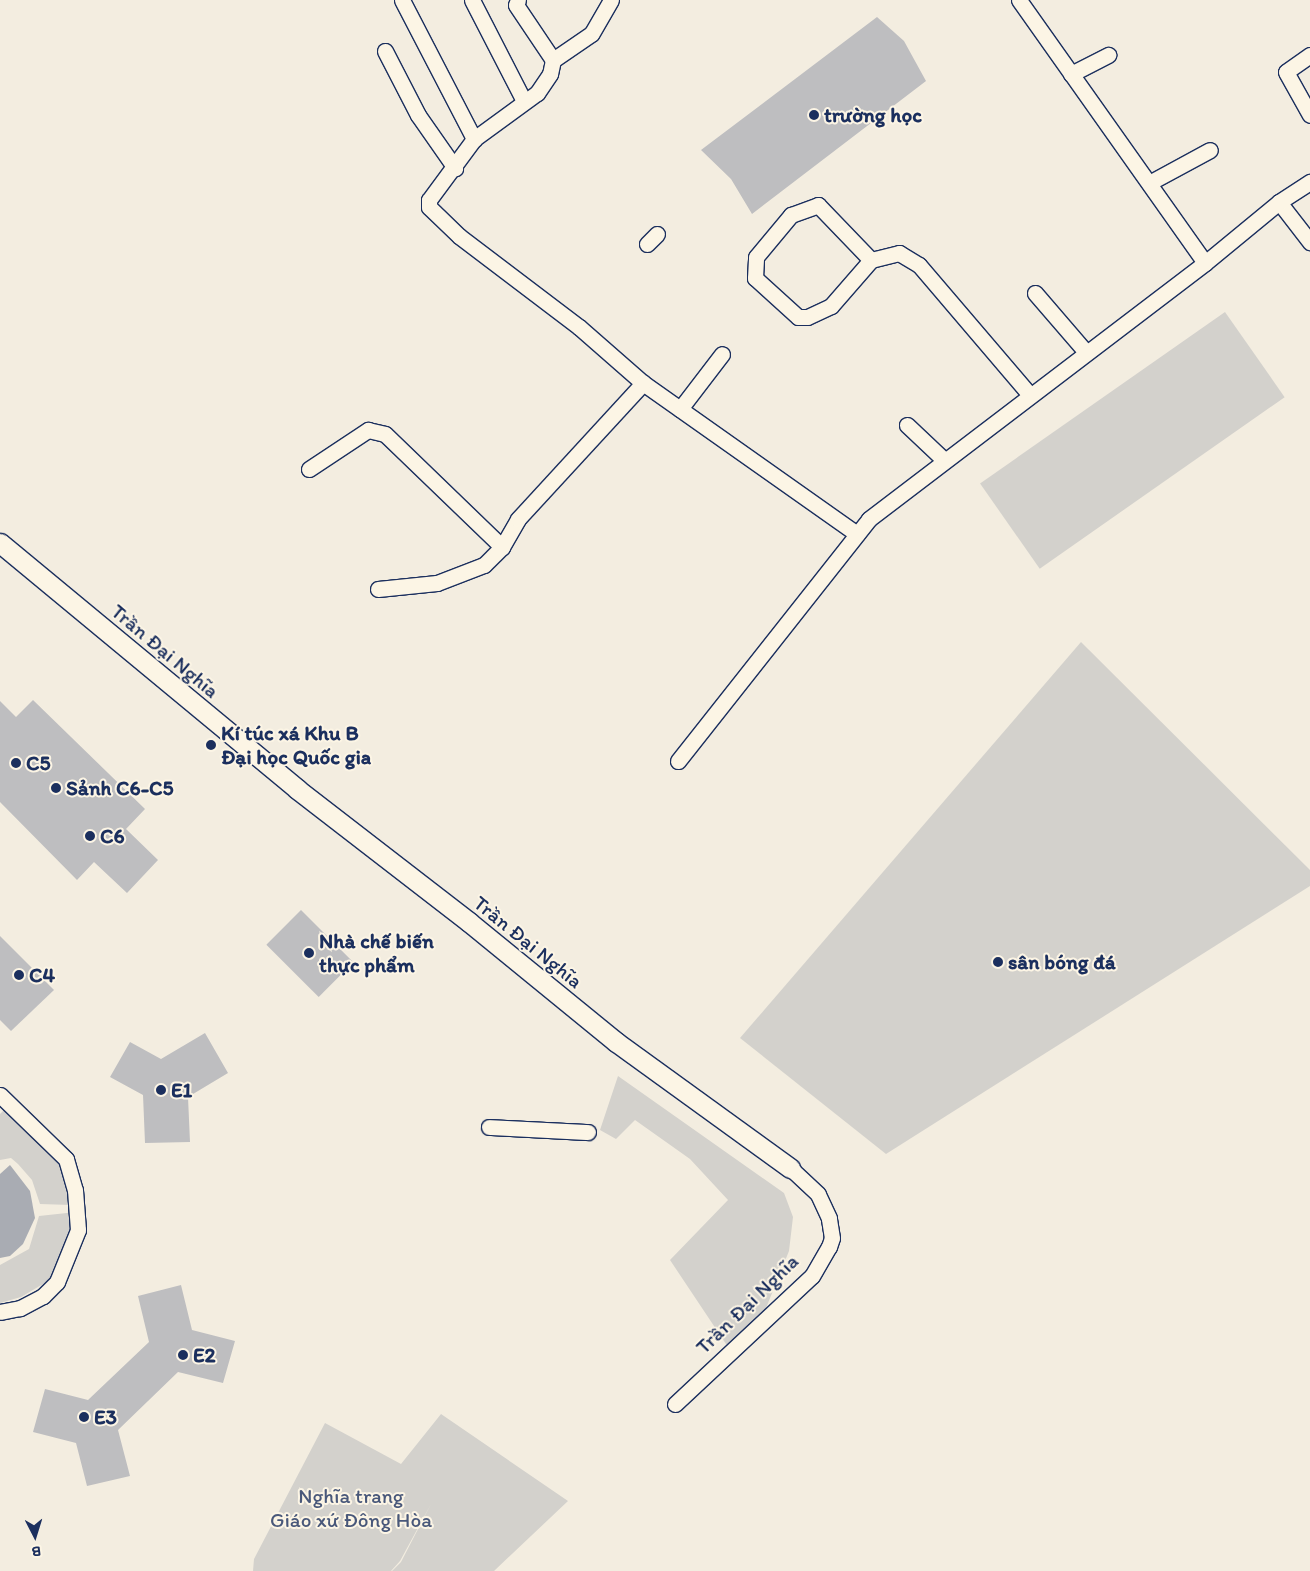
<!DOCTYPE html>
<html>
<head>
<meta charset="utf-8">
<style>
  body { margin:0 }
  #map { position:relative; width:1310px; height:1571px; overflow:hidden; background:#f3ede0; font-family:Itim,sans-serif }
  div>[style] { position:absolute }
  .green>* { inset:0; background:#d3d1cc; transform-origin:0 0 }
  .water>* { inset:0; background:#a9acb3 }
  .building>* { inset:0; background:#bebec0; transform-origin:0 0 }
  .roads { filter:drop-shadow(1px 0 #1b2f5e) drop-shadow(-1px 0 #1b2f5e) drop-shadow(0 1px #1b2f5e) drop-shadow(0 -1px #1b2f5e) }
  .minor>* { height:15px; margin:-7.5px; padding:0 7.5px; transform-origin:7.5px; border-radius:7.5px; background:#fcf5e5 }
  .tertiary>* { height:19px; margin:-9.5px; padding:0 9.5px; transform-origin:9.5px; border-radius:9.5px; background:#fcf5e5 }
  .dots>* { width:14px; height:14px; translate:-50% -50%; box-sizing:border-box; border:2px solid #fcf5e5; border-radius:50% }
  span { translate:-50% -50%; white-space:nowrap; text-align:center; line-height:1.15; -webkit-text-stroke:4px #fcf5e5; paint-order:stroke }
  .poi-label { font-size:21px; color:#1b2f5e; font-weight:700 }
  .left { translate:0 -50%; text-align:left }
  .street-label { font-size:21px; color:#1b2f5e }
  .park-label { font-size:21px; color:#49587a }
  .north { position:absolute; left:10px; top:1511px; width:50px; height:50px; -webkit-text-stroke:4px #fcf5e5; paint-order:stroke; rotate:175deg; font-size:14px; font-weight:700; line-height:20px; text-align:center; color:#1b2f5e }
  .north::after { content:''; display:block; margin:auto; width:18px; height:22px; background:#1b2f5e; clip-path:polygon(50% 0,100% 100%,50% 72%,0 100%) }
</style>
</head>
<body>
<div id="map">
  <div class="green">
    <div style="left:1225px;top:312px;width:104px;height:299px;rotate:55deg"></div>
    <div style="clip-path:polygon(1081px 642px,1310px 870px,1310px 886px,886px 1154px,740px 1038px)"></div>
    <div style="clip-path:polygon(618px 1076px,784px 1193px,793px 1217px,789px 1251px,764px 1313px,728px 1347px,670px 1260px,728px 1200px,690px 1159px,635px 1120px,616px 1139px,600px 1130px)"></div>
    <div style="clip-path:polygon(7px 1107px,66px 1166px,71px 1205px,40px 1204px,32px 1180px,18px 1164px,11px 1158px,0 1160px,0 1114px)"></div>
    <div style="clip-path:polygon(76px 1212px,62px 1268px,43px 1284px,21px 1297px,0 1303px,0 1265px,29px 1249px,39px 1216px)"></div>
    <div style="clip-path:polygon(441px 1414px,568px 1501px,494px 1571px,392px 1571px,401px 1562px,431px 1504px,400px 1561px,391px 1571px,253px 1571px,254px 1559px,325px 1423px,401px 1464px)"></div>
  </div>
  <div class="water">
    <div style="clip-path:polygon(10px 1165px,30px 1191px,35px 1218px,23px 1244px,10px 1256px,0 1258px,0 1174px)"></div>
  </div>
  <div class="building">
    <div style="clip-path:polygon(877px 17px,904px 41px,926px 81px,752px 214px,731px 179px,701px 150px)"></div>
    <div style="clip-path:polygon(33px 700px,145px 809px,126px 829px,158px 860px,127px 893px,94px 862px,77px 880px,0 802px,0 701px,16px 717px)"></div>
    <div style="left:301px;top:910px;width:74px;height:49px;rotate:45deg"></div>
    <div style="clip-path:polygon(0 936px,54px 990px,11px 1031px,0 1020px)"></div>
    <div style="clip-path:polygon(205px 1033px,228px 1073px,188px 1097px,190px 1142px,145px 1143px,143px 1095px,110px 1077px,130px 1042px,161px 1059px)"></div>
    <div style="clip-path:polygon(181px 1285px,192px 1330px,235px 1341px,223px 1383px,178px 1372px,118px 1430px,130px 1476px,87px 1486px,76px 1443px,33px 1432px,45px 1389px,88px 1400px,149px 1342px,138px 1296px)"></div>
  </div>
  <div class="roads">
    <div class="minor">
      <div style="left:402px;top:0;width:157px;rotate:62.6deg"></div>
      <div style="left:472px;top:0;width:114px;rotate:62.8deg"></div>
      <div style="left:518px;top:0;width:5px;rotate:112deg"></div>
      <div style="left:516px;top:5px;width:66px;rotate:56.1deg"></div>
      <div style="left:611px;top:0;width:39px;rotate:120deg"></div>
      <div style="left:591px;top:34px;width:46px;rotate:145.6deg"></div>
      <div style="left:553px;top:60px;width:14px;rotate:102deg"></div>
      <div style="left:550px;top:74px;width:23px;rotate:124deg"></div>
      <div style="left:537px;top:93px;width:78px;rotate:143.9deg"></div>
      <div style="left:474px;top:139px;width:76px;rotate:126.4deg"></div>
      <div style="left:429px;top:200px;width:7px;rotate:90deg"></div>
      <div style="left:429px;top:207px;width:42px;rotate:44deg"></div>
      <div style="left:459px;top:236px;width:151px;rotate:37.2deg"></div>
      <div style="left:579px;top:327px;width:85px;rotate:41.2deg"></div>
      <div style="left:643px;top:383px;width:262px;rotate:35.2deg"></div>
      <div style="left:1019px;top:0;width:322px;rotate:54.7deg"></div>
      <div style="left:385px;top:51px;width:72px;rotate:62.7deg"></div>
      <div style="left:418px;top:115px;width:65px;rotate:55.1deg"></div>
      <div style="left:1310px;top:55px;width:29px;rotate:145deg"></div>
      <div style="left:1286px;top:72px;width:49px;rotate:60.8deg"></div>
      <div style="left:1071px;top:74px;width:42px;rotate:-27.2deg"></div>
      <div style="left:1149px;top:183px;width:69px;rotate:-28.4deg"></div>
      <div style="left:1279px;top:202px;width:51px;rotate:52.2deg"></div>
      <div style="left:647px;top:244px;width:14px;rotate:-45deg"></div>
      <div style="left:871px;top:260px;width:61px;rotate:131deg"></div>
      <div style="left:831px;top:306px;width:26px;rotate:155deg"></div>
      <div style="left:807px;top:317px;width:9px;rotate:180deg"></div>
      <div style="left:798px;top:317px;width:58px;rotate:-137.8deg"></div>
      <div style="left:755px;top:278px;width:21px;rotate:-87deg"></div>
      <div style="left:756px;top:257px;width:55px;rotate:-50.2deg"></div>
      <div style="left:791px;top:215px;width:29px;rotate:-20deg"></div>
      <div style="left:818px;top:205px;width:76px;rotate:46.1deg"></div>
      <div style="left:871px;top:260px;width:29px;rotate:-14deg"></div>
      <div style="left:899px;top:253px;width:23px;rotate:31deg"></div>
      <div style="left:919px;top:265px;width:170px;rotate:49.5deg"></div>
      <div style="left:1035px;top:293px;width:78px;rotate:49.2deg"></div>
      <div style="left:680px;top:409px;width:69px;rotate:-52.6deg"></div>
      <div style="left:907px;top:425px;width:51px;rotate:43.4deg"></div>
      <div style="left:309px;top:469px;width:71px;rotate:-33.5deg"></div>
      <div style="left:368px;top:430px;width:17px;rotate:13deg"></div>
      <div style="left:385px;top:434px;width:163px;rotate:44deg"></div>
      <div style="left:378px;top:589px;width:59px;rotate:-5.8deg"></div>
      <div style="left:437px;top:583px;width:50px;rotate:-21deg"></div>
      <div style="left:484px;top:565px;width:25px;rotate:-45deg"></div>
      <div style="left:502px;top:547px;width:32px;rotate:-60deg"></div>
      <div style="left:518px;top:519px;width:185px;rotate:-47.4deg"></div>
      <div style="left:678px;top:761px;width:308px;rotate:-51.7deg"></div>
      <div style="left:869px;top:519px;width:422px;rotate:-37.3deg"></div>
      <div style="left:1205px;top:263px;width:96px;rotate:-39.5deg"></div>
      <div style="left:1279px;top:202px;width:37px;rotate:-33deg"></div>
      <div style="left:0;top:1095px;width:92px;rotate:44.1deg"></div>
      <div style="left:66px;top:1159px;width:32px;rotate:74deg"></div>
      <div style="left:75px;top:1190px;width:40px;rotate:85.7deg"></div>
      <div style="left:78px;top:1230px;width:56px;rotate:112deg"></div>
      <div style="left:57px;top:1282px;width:20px;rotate:135deg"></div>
      <div style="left:43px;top:1296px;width:26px;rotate:152deg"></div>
      <div style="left:20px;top:1308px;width:20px;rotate:169deg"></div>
      <div style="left:489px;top:1127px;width:99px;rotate:2.9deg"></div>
      <div style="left:675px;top:1404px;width:187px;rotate:-43.1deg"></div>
      <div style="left:812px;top:1276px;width:34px;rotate:-60deg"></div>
      <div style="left:829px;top:1247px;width:9px;rotate:-72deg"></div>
      <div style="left:832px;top:1238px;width:20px;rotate:-99deg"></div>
      <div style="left:829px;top:1218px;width:26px;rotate:-115deg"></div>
      <div style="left:818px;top:1194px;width:38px;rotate:-137deg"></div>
    </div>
    <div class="tertiary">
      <div style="left:0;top:543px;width:386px;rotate:39.6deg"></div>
      <div style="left:297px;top:789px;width:217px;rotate:37.7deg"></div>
      <div style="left:469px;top:922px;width:190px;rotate:39.2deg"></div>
      <div style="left:616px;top:1042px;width:215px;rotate:35.9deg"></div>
    </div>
  </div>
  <div class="dots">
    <div style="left:814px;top:115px;background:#1b2f5e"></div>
    <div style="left:211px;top:745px;background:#1b2f5e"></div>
    <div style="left:16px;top:763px;background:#1b2f5e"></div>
    <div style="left:56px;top:788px;background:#1b2f5e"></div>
    <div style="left:90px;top:836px;background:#1b2f5e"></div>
    <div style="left:309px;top:953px;background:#1b2f5e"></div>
    <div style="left:998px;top:962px;background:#1b2f5e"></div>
    <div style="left:19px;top:975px;background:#1b2f5e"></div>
    <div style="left:161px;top:1090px;background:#1b2f5e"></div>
    <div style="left:183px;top:1355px;background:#1b2f5e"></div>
    <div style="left:84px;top:1417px;background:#1b2f5e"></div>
  </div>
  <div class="poi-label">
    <span class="left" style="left:824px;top:115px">trường học</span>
    <span class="left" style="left:221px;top:745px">Kí túc xá Khu B<br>Đại học Quốc gia</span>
    <span class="left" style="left:26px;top:763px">C5</span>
    <span class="left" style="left:66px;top:788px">Sảnh C6-C5</span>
    <span class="left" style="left:100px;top:836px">C6</span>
    <span class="left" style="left:319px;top:953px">Nhà chế biến<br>thực phẩm</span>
    <span class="left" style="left:1008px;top:962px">sân bóng đá</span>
    <span class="left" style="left:29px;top:975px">C4</span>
    <span class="left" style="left:171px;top:1090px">E1</span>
    <span class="left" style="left:193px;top:1355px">E2</span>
    <span class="left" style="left:94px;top:1417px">E3</span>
  </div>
  <div class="street-label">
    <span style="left:165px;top:651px;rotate:40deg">Trần Đại Nghĩa</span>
    <span style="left:528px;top:942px;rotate:39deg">Trần Đại Nghĩa</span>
    <span style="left:747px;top:1304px;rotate:-44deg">Trần Đại Nghĩa</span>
  </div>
  <div class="park-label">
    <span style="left:351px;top:1508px">Nghĩa trang<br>Giáo xứ Đông Hòa</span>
  </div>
  <div class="north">B</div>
</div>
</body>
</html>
